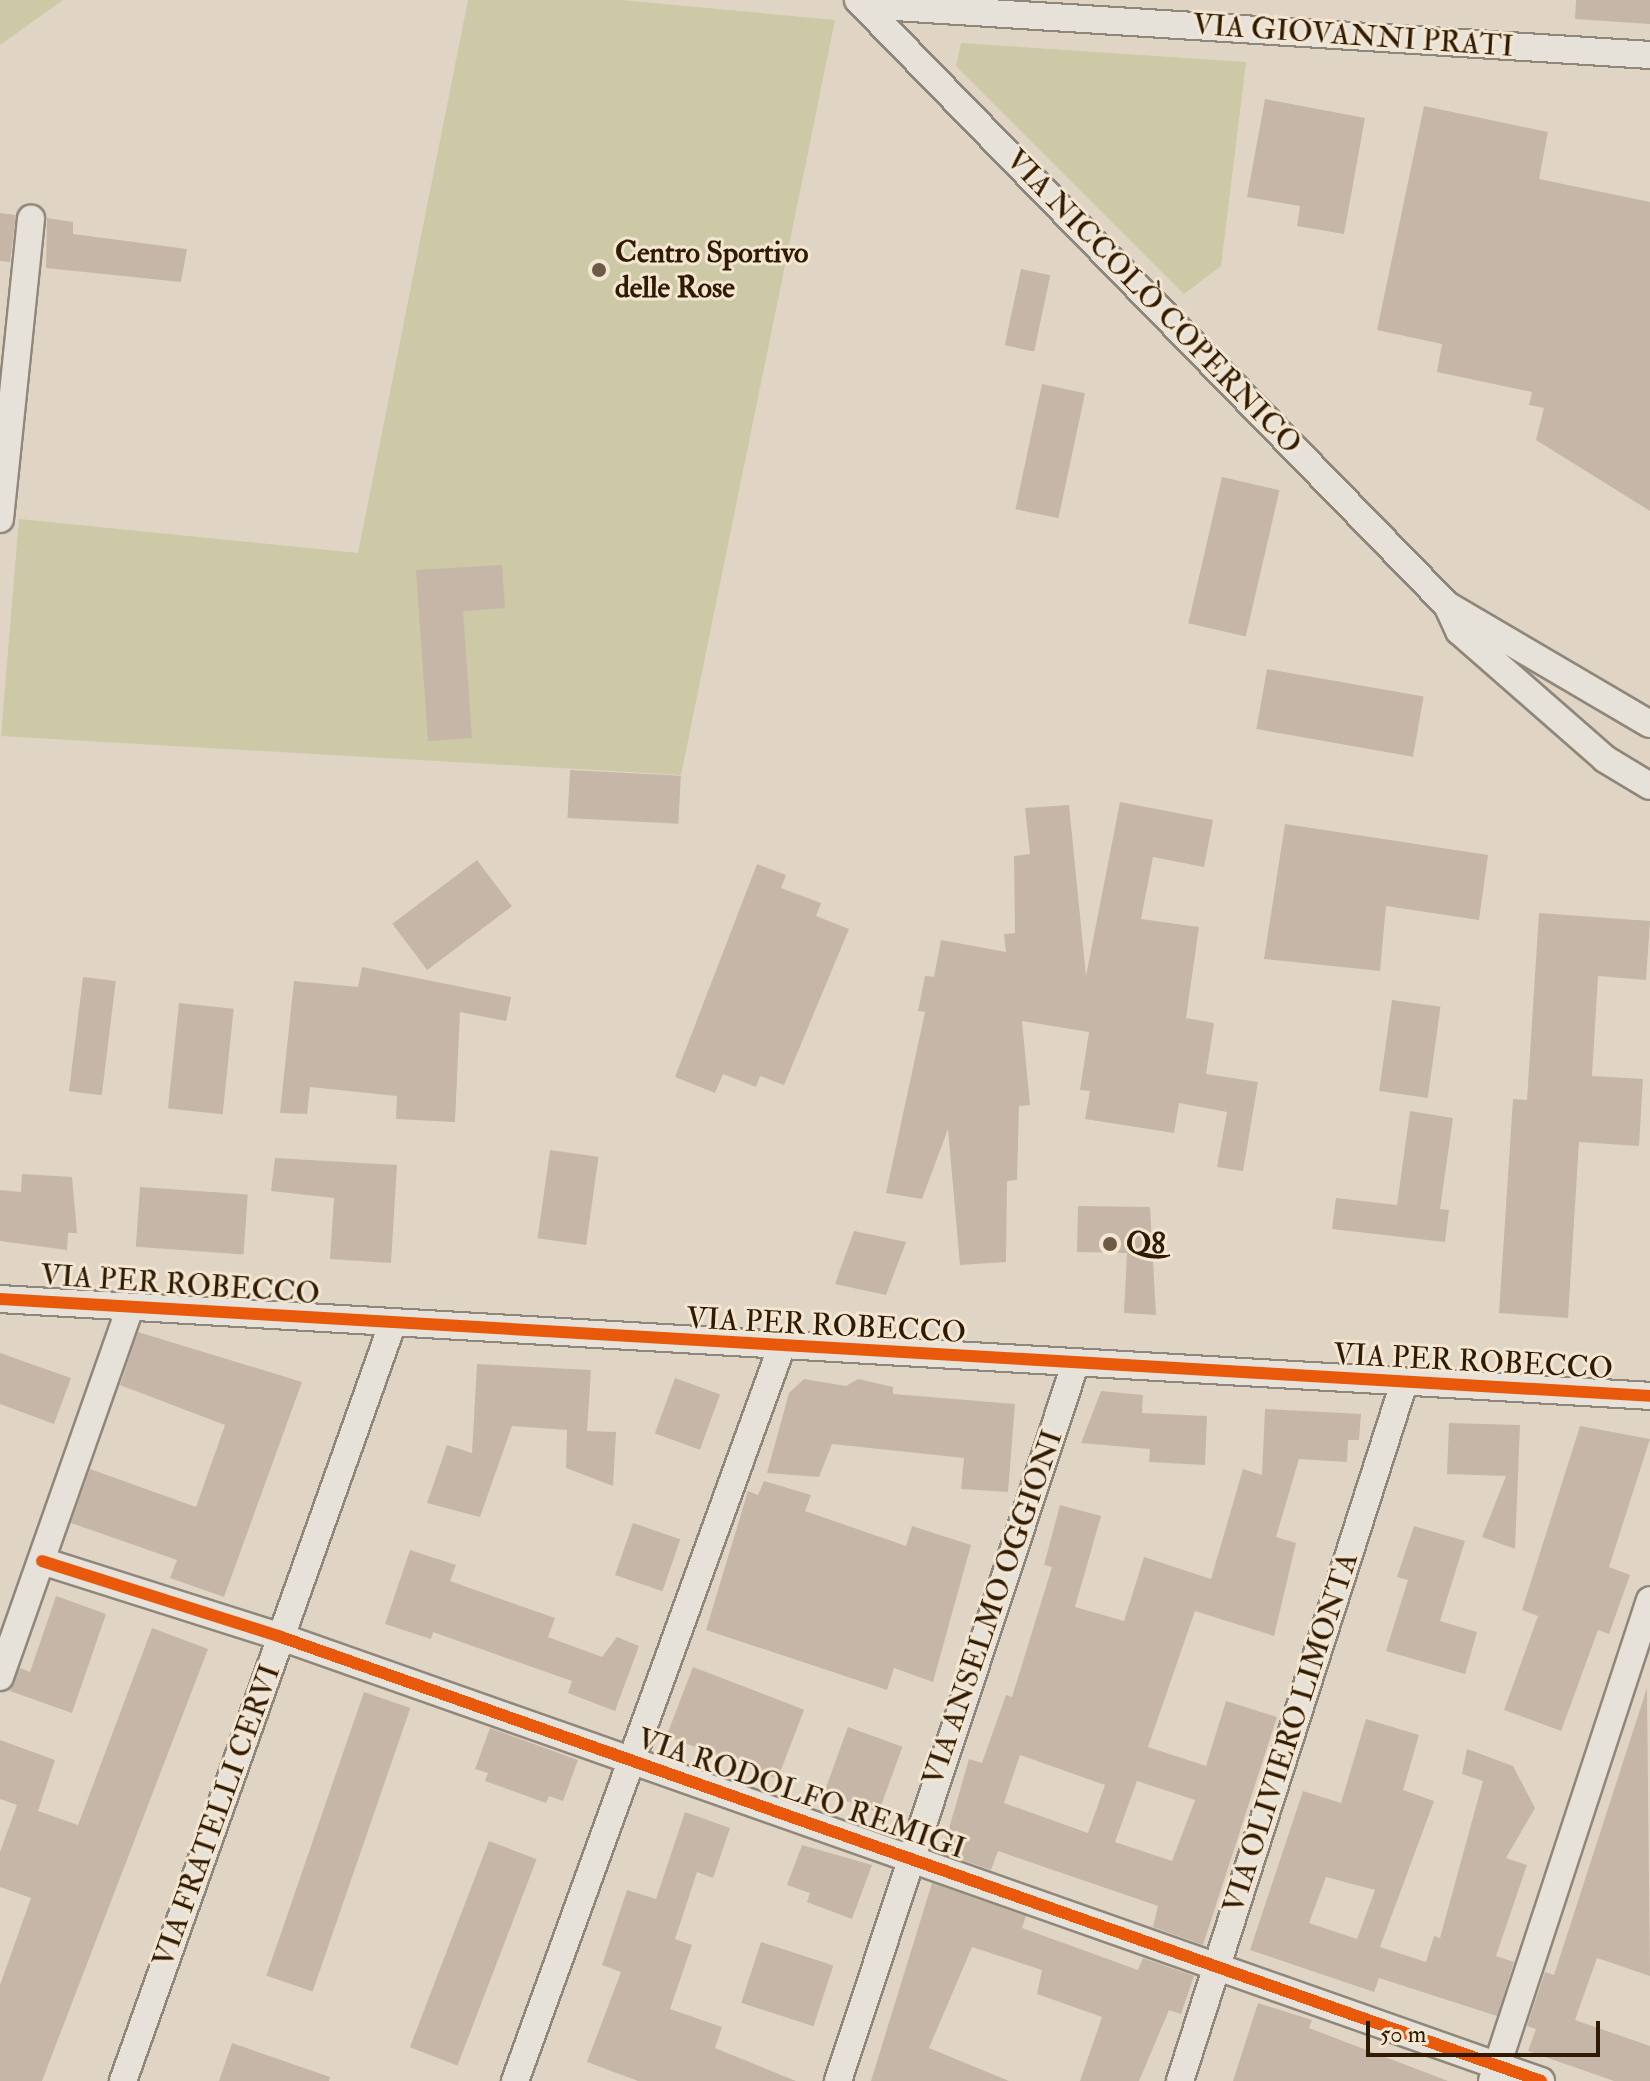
<!DOCTYPE html>
<html>
<head>
<meta charset="utf-8">
<style>
  body { margin:0 }
  #map { position:relative; width:1650px; height:2081px; overflow:hidden; background:#e0d5c5; font-family:"IM FELL Double Pica",serif }
  div>[style] { position:absolute }
  .green>* { inset:0; background:#cdc8a5 }
  .building>* { inset:0; background:#c6b6a7; transform-origin:0 0 }
  .roads { filter:drop-shadow(2px 0 #90877b) drop-shadow(-2px 0 #90877b) drop-shadow(0 2px #90877b) drop-shadow(0 -2px #90877b) }
  .minor>* { height:26px; margin:-13px; padding:0 13px; transform-origin:13px; border-radius:13px; background:#e7e2d9 }
  .cycleway>* { height:12px; margin:-6px; padding:0 6px; transform-origin:6px; border-radius:6px; background:#e8590c }
  .dots>* { width:22px; height:22px; translate:-50% -50%; box-sizing:border-box; border:4px solid #f3e6d2; border-radius:50% }
  span { translate:-50% -50%; white-space:nowrap; text-align:center; line-height:1.15; -webkit-text-stroke:6px #f3e6d2; paint-order:stroke }
  .street-label { font-size:30px; color:#301a01 }
  .poi-label { font-size:30px; color:#301a01; font-weight:700 }
  .left { translate:0 -50%; text-align:left }
  .scale { position:absolute; left:1366px; top:2021px; width:234px; height:36px; box-sizing:border-box; border:4px solid #301a01; border-top:0; padding-left:10px; font-size:24px; line-height:28px; white-space:nowrap; color:#301a01; -webkit-text-stroke:6px #f3e6d2; paint-order:stroke }
</style>
</head>
<body>
<div id="map">
  <div class="green">
    <div style="clip-path:polygon(0 0,63px 0,0 45px)"></div>
    <div style="clip-path:polygon(468px 0,621px 0,835px 20px,681px 775px,1px 736px,19px 519px,358px 553px)"></div>
    <div style="clip-path:polygon(961px 43px,1246px 62px,1221px 266px,1184px 294px,956px 66px)"></div>
  </div>
  <div class="building">
    <div style="clip-path:polygon(1576px 0,1650px 0,1650px 24px,1575px 19px)"></div>
    <div style="clip-path:polygon(1265px 99px,1365px 118px,1344px 234px,1297px 226px,1300px 206px,1247px 197px)"></div>
    <div style="clip-path:polygon(1424px 106px,1548px 132px,1539px 179px,1650px 202px,1650px 511px,1536px 440px,1544px 408px,1529px 405px,1532px 392px,1437px 372px,1442px 344px,1377px 330px)"></div>
    <div style="clip-path:polygon(0 213px,16px 215px,10px 262px,0 261px)"></div>
    <div style="clip-path:polygon(47px 218px,73px 222px,73px 234px,187px 249px,181px 282px,46px 268px)"></div>
    <div style="left:1021px;top:269px;width:30px;height:78px;rotate:12deg"></div>
    <div style="left:1042px;top:384px;width:44px;height:128px;rotate:12deg"></div>
    <div style="left:1222px;top:477px;width:59px;height:150px;rotate:13deg"></div>
    <div style="clip-path:polygon(502px 565px,505px 608px,463px 611px,472px 738px,428px 741px,416px 570px)"></div>
    <div style="left:1267px;top:669px;width:159px;height:61px;rotate:10deg"></div>
    <div style="left:570px;top:770px;width:111px;height:48px;rotate:3deg"></div>
    <div style="clip-path:polygon(1120px 802px,1213px 820px,1204px 867px,1153px 857px,1141px 919px,1199px 927px,1186px 1018px,1214px 1023px,1206px 1074px,1258px 1082px,1243px 1171px,1217px 1167px,1227px 1112px,1179px 1103px,1174px 1133px,1085px 1119px,1090px 1091px,1080px 1090px,1089px 1032px,1022px 1021px,1030px 1105px,1019px 1106px,1017px 1180px,1007px 1181px,1006px 1262px,960px 1265px,948px 1129px,922px 1199px,886px 1193px,925px 1012px,918px 1011px,925px 976px,934px 977px,941px 940px,1006px 952px,1004px 934px,1015px 933px,1014px 856px,1030px 854px,1025px 808px,1069px 805px,1086px 976px)"></div>
    <div style="clip-path:polygon(1285px 824px,1488px 855px,1479px 920px,1386px 906px,1380px 971px,1264px 959px)"></div>
    <div style="left:477px;top:860px;width:58px;height:106px;rotate:53deg"></div>
    <div style="clip-path:polygon(757px 864px,786px 875px,781px 888px,821px 903px,816px 916px,849px 929px,784px 1085px,760px 1076px,756px 1087px,723px 1074px,715px 1093px,675px 1077px)"></div>
    <div style="clip-path:polygon(1539px 913px,1650px 921px,1646px 980px,1598px 976px,1592px 1076px,1643px 1079px,1639px 1146px,1579px 1142px,1568px 1318px,1499px 1313px,1513px 1099px,1527px 1100px)"></div>
    <div style="clip-path:polygon(362px 967px,511px 997px,506px 1021px,460px 1012px,455px 1122px,396px 1119px,397px 1096px,310px 1087px,307px 1114px,280px 1113px,294px 981px,358px 987px)"></div>
    <div style="left:83px;top:977px;width:33px;height:115px;rotate:7deg"></div>
    <div style="left:1392px;top:1000px;width:49px;height:92px;rotate:8deg"></div>
    <div style="left:179px;top:1003px;width:55px;height:106px;rotate:6deg"></div>
    <div style="clip-path:polygon(1410px 1111px,1453px 1118px,1440px 1209px,1449px 1210px,1445px 1242px,1332px 1229px,1336px 1198px,1397px 1205px)"></div>
    <div style="left:550px;top:1150px;width:49px;height:89px;rotate:8deg"></div>
    <div style="clip-path:polygon(275px 1158px,397px 1165px,391px 1263px,330px 1259px,334px 1198px,271px 1191px)"></div>
    <div style="clip-path:polygon(22px 1174px,72px 1177px,77px 1233px,68px 1233px,67px 1250px,0 1241px,0 1190px,21px 1192px)"></div>
    <div style="left:140px;top:1187px;width:108px;height:60px;rotate:4deg"></div>
    <div style="clip-path:polygon(1078px 1206px,1150px 1207px,1156px 1315px,1124px 1313px,1127px 1253px,1077px 1252px)"></div>
    <div style="clip-path:polygon(854px 1231px,906px 1242px,886px 1295px,835px 1284px)"></div>
    <div style="clip-path:polygon(138px 1332px,302px 1382px,224px 1597px,170px 1578px,177px 1560px,71px 1523px,90px 1469px,196px 1507px,225px 1425px,120px 1385px)"></div>
    <div style="clip-path:polygon(0 1353px,71px 1378px,54px 1424px,0 1404px)"></div>
    <div style="clip-path:polygon(477px 1364px,591px 1370px,587px 1431px,616px 1432px,613px 1486px,566px 1468px,567px 1430px,512px 1426px,480px 1517px,427px 1503px,447px 1445px,472px 1453px)"></div>
    <div style="left:675px;top:1378px;width:48px;height:59px;rotate:20deg"></div>
    <div style="clip-path:polygon(804px 1379px,846px 1386px,858px 1379px,893px 1387px,893px 1394px,1015px 1404px,1008px 1492px,961px 1489px,964px 1458px,832px 1444px,819px 1477px,767px 1473px,789px 1393px)"></div>
    <div style="clip-path:polygon(1101px 1391px,1143px 1395px,1142px 1413px,1207px 1416px,1205px 1465px,1149px 1462px,1150px 1449px,1081px 1443px)"></div>
    <div style="clip-path:polygon(evenodd,1265px 1409px,1361px 1414px,1359px 1440px,1348px 1440px,1347px 1462px,1299px 1459px,1276px 1537px,1296px 1543px,1274px 1636px,1195px 1611px,1148px 1747px,1206px 1766px,1226px 1701px,1277px 1717px,1203px 1945px,1153px 1927px,1158px 1906px,998px 1851px,991px 1870px,942px 1853px,969px 1759px,982px 1763px,1006px 1695px,1012px 1697px,1052px 1567px,1044px 1565px,1060px 1505px,1101px 1516px,1075px 1607px,1124px 1621px,1144px 1557px,1211px 1579px,1243px 1469px,1262px 1475px,1265px 1409px,1020px 1755px,1105px 1785px,1088px 1833px,1004px 1803px,1020px 1755px,1265px 1409px,1137px 1781px,1195px 1800px,1172px 1861px,1115px 1842px,1137px 1781px)"></div>
    <div style="clip-path:polygon(1449px 1423px,1520px 1425px,1515px 1549px,1482px 1537px,1506px 1476px,1447px 1474px)"></div>
    <div style="clip-path:polygon(1580px 1426px,1650px 1439px,1609px 1567px,1630px 1575px,1609px 1634px,1598px 1630px,1561px 1731px,1504px 1710px,1538px 1616px,1522px 1610px)"></div>
    <div style="clip-path:polygon(764px 1481px,811px 1495px,805px 1511px,906px 1546px,912px 1526px,971px 1545px,933px 1682px,894px 1668px,887px 1690px,706px 1630px,748px 1491px,758px 1495px)"></div>
    <div style="left:633px;top:1523px;width:50px;height:55px;rotate:19deg"></div>
    <div style="clip-path:polygon(1414px 1526px,1465px 1541px,1440px 1621px,1477px 1632px,1465px 1674px,1386px 1651px,1408px 1580px,1397px 1577px)"></div>
    <div style="clip-path:polygon(410px 1550px,456px 1565px,450px 1581px,555px 1618px,548px 1637px,602px 1657px,617px 1637px,639px 1646px,615px 1711px,568px 1693px,572px 1681px,433px 1632px,431px 1639px,385px 1624px)"></div>
    <div style="clip-path:polygon(56px 1596px,106px 1614px,72px 1713px,10px 1691px,20px 1668px,30px 1672px)"></div>
    <div style="clip-path:polygon(152px 1628px,208px 1649px,42px 2081px,0 2081px,0 1985px,31px 1898px,0 1887px,0 1852px,17px 1805px,0 1799px,0 1740px,55px 1760px,38px 1811px,78px 1825px)"></div>
    <div style="left:693px;top:1667px;width:119px;height:74px;rotate:21deg"></div>
    <div style="clip-path:polygon(1647px 1688px,1650px 1976px,1597px 1958px,1575px 2020px,1650px 2046px,1650px 2081px,1614px 2081px,1528px 2051px,1536px 2029px,1527px 2026px,1545px 1972px,1554px 1975px)"></div>
    <div style="left:364px;top:1692px;width:49px;height:300px;rotate:19deg"></div>
    <div style="clip-path:polygon(evenodd,1366px 1719px,1419px 1735px,1403px 1790px,1434px 1801px,1380px 1947px,1426px 1962px,1434px 1936px,1440px 1938px,1483px 1781px,1462px 1774px,1467px 1749px,1513px 1766px,1535px 1808px,1506px 1858px,1527px 1865px,1496px 1956px,1514px 1962px,1497px 2016px,1379px 1978px,1374px 1992px,1250px 1950px,1303px 1791px,1341px 1803px,1366px 1719px,1326px 1877px,1375px 1890px,1357px 1939px,1309px 1923px,1326px 1877px)"></div>
    <div style="left:848px;top:1727px;width:58px;height:70px;rotate:20deg"></div>
    <div style="clip-path:polygon(490px 1728px,578px 1760px,563px 1801px,549px 1796px,546px 1803px,485px 1781px,488px 1773px,475px 1769px)"></div>
    <div style="clip-path:polygon(685px 1812px,730px 1828px,713px 1878px,697px 1872px,675px 1939px,692px 1945px,670px 2009px,722px 2027px,715px 2048px,796px 2081px,638px 2081px,587px 2062px,621px 1972px,602px 1965px,627px 1890px,656px 1899px)"></div>
    <div style="left:489px;top:1841px;width:51px;height:221px;rotate:21deg"></div>
    <div style="clip-path:polygon(802px 1845px,872px 1865px,852px 1919px,807px 1902px,810px 1893px,787px 1885px)"></div>
    <div style="clip-path:polygon(932px 1883px,1026px 1916px,1022px 1928px,1138px 1970px,1143px 1958px,1194px 1976px,1181px 2014px,1169px 2010px,1139px 2081px,1080px 2081px,1102px 2017px,1037px 1994px,1042px 1970px,972px 1947px,929px 2048px,1009px 2081px,871px 2081px)"></div>
    <div style="left:761px;top:1942px;width:76px;height:64px;rotate:18deg"></div>
    <div style="clip-path:polygon(1258px 2003px,1312px 2020px,1309px 2028px,1448px 2081px,1233px 2081px)"></div>
    <div style="clip-path:polygon(232px 2043px,330px 2077px,329px 2081px,219px 2081px)"></div>
  </div>
  <div class="roads">
    <div class="minor">
      <div style="left:858px;top:0;width:844px;rotate:45.77deg"></div>
      <div style="left:1447px;top:605px;width:235px;rotate:30.4deg"></div>
      <div style="left:864px;top:5px;width:788px;rotate:3.64deg"></div>
      <div style="left:0;top:519px;width:302px;rotate:-84.1deg"></div>
      <div style="left:1447px;top:605px;width:29px;rotate:65deg"></div>
      <div style="left:1459px;top:631px;width:194px;rotate:41.2deg"></div>
      <div style="left:1605px;top:759px;width:52px;rotate:31deg"></div>
      <div style="left:0;top:1299px;width:1653px;rotate:3.36deg"></div>
      <div style="left:42px;top:1561px;width:251px;rotate:17.6deg"></div>
      <div style="left:281px;top:1637px;width:1336px;rotate:19.41deg"></div>
      <div style="left:0;top:1677px;width:389px;rotate:-70.6deg"></div>
      <div style="left:123px;top:2081px;width:802px;rotate:-70.41deg"></div>
      <div style="left:515px;top:2081px;width:777px;rotate:-70.05deg"></div>
      <div style="left:838px;top:2081px;width:754px;rotate:-71.69deg"></div>
      <div style="left:1180px;top:2081px;width:730px;rotate:-72.21deg"></div>
      <div style="left:1492px;top:2081px;width:506px;rotate:-71.82deg"></div>
    </div>
  </div>
  <div class="cycleway">
    <div style="left:0;top:1299px;width:1653px;rotate:3.36deg"></div>
    <div style="left:42px;top:1561px;width:251px;rotate:17.6deg"></div>
    <div style="left:281px;top:1637px;width:1336px;rotate:19.41deg"></div>
  </div>
  <div class="dots">
    <div style="left:599px;top:270px;background:#6e5b46"></div>
    <div style="left:1110px;top:1244px;background:#6e5b46"></div>
  </div>
  <div class="street-label">
    <span style="left:1353px;top:36px;rotate:4deg">VIA GIOVANNI PRATI</span>
    <span style="left:1153px;top:302px;rotate:46deg">VIA NICCOLÒ COPERNICO</span>
    <span style="left:180px;top:1285px;rotate:4deg">VIA PER ROBECCO</span>
    <span style="left:826px;top:1326px;rotate:3deg">VIA PER ROBECCO</span>
    <span style="left:1473px;top:1362px;rotate:3deg">VIA PER ROBECCO</span>
    <span style="left:993px;top:1608px;rotate:-71deg">VIA ANSELMO OGGIONI</span>
    <span style="left:1291px;top:1733px;rotate:-72deg">VIA OLIVIERO LIMONTA</span>
    <span style="left:801px;top:1794px;rotate:19deg">VIA RODOLFO REMIGI</span>
    <span style="left:217px;top:1816px;rotate:-70deg">VIA FRATELLI CERVI</span>
  </div>
  <div class="poi-label">
    <span class="left" style="left:615px;top:270px">Centro Sportivo<br>delle Rose</span>
    <span class="left" style="left:1126px;top:1244px">Q8</span>
  </div>
  <div class="scale">50 m</div>
</div>
</body>
</html>
